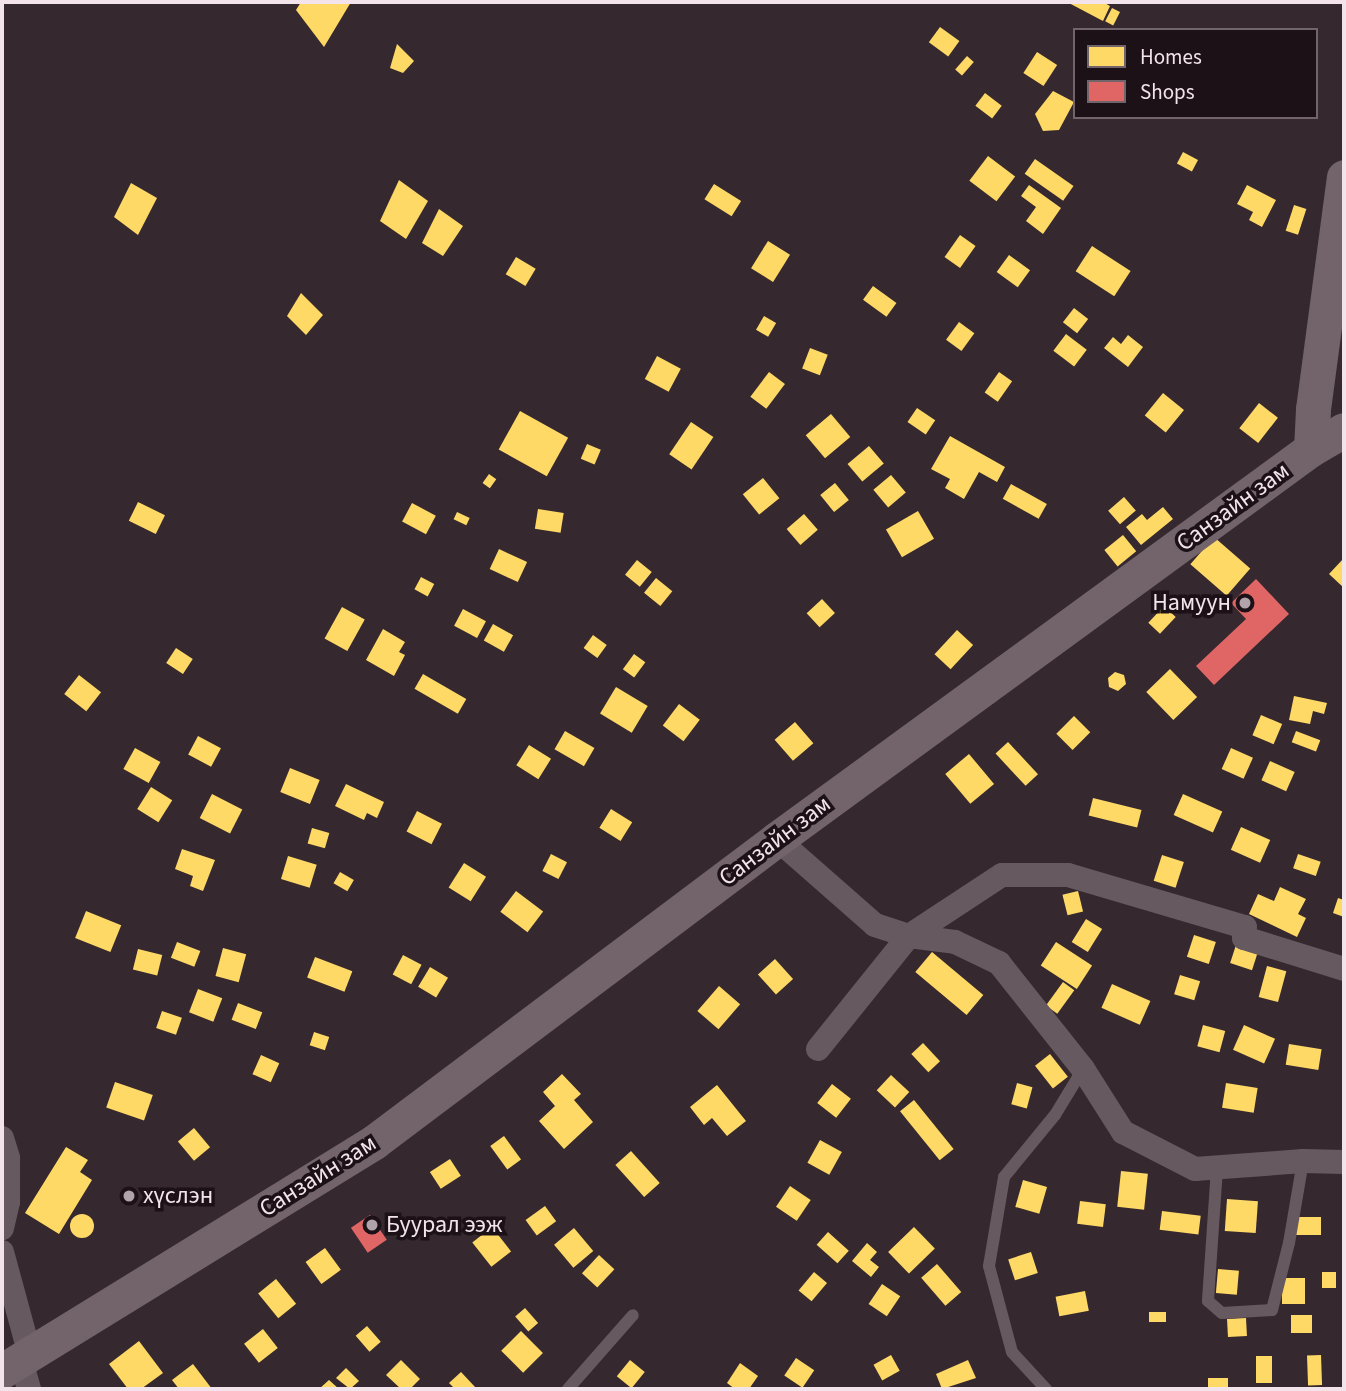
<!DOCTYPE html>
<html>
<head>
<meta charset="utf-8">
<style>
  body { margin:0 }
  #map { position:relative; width:1346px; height:1391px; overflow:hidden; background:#35292f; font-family:"Source Sans 3",sans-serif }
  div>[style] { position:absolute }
  .homes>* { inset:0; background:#ffd966; transform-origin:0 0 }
  .round { border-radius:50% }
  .shops>* { inset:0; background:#e06666; transform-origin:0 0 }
  .lane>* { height:12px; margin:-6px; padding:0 6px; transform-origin:6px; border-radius:6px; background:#665a60 }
  .street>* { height:24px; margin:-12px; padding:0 12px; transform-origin:12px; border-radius:12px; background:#665a60 }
  .secondary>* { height:35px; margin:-17.5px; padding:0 17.5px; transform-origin:17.5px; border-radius:17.5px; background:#73646c }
  .dots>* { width:19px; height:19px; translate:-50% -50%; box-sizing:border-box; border:4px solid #1b1116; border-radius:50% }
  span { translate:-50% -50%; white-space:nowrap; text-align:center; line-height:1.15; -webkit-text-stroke:7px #1b1116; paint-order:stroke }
  .street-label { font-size:24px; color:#f3e4eb }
  .poi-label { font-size:24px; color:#f3e4eb }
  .right { translate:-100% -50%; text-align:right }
  .left { translate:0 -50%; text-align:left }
  .frame { position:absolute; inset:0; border:4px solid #f3e4eb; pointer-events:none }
  .legend { position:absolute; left:1073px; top:28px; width:245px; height:91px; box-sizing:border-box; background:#1b1116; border:2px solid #71656b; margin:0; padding:9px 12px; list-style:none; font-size:21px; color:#f3e4eb }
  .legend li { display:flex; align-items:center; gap:14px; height:35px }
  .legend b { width:35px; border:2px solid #71656b }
</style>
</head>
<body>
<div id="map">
  <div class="homes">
    <div style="clip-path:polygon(301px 2px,351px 2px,324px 47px,296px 10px)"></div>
    <div style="clip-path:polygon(1067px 2px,1103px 2px,1110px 6px,1103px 21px)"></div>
    <div style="left:1112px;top:8px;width:9px;height:15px;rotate:27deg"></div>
    <div style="left:940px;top:27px;width:24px;height:19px;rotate:36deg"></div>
    <div style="clip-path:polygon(397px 44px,414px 61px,403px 73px,390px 68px)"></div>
    <div style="left:1037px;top:52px;width:24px;height:25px;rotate:33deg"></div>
    <div style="left:967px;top:56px;width:9px;height:18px;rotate:41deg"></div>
    <div style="clip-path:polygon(1053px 91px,1074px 102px,1059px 130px,1043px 131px,1035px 114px)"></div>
    <div style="left:985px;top:93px;width:21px;height:16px;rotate:37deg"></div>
    <div style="left:1183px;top:152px;width:17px;height:13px;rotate:28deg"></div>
    <div style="left:988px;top:156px;width:34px;height:31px;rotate:37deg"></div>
    <div style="left:1035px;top:159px;width:47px;height:18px;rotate:35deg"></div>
    <div style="clip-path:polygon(399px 180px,428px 201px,406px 239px,380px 221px)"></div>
    <div style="clip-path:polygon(131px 183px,157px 198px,138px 235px,114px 217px)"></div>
    <div style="left:714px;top:184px;width:32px;height:18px;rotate:32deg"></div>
    <div style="clip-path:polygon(1029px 185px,1061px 208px,1043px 234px,1026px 221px,1036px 207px,1021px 196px)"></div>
    <div style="clip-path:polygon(1247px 185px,1276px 200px,1262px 227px,1249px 220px,1253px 212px,1237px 204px)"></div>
    <div style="left:1294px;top:205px;width:13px;height:27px;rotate:18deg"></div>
    <div style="clip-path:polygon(439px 209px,463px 226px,443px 256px,422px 243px)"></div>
    <div style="left:960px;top:235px;width:19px;height:27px;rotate:35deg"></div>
    <div style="left:768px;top:241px;width:26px;height:32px;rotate:32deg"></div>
    <div style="left:1092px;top:246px;width:46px;height:30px;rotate:33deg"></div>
    <div style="left:1009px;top:255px;width:26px;height:21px;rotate:36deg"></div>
    <div style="left:516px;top:257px;width:23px;height:20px;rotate:31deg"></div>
    <div style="left:873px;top:286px;width:29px;height:17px;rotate:36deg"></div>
    <div style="clip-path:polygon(301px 293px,323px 315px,306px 335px,287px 316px)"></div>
    <div style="left:1074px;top:308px;width:18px;height:18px;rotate:38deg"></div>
    <div style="left:764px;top:316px;width:14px;height:16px;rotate:30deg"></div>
    <div style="left:959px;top:322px;width:19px;height:22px;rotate:36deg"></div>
    <div style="left:1066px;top:334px;width:26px;height:21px;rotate:37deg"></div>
    <div style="clip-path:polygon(1128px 335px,1143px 347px,1128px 367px,1104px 348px,1113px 337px,1121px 344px)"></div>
    <div style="left:810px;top:348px;width:19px;height:22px;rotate:21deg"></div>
    <div style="left:657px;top:356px;width:27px;height:26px;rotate:28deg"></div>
    <div style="left:769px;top:372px;width:20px;height:31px;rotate:37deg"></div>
    <div style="left:999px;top:372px;width:16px;height:25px;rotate:35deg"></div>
    <div style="left:1163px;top:393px;width:27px;height:29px;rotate:39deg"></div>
    <div style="left:1259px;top:403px;width:24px;height:32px;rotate:38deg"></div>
    <div style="left:917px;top:408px;width:22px;height:17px;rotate:34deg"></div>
    <div style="left:520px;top:411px;width:55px;height:44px;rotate:29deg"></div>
    <div style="left:831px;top:414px;width:30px;height:33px;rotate:50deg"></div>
    <div style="left:691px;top:422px;width:27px;height:39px;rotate:34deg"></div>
    <div style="clip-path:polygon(950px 436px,1005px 467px,997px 482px,979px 472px,964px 499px,945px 488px,950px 479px,931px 469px)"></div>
    <div style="left:587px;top:444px;width:15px;height:16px;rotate:23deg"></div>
    <div style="left:869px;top:446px;width:23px;height:28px;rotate:50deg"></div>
    <div style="left:489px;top:474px;width:9px;height:11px;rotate:36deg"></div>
    <div style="left:891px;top:475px;width:23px;height:23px;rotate:50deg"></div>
    <div style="left:763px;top:478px;width:26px;height:26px;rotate:51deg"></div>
    <div style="left:835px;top:483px;width:22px;height:19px;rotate:51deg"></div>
    <div style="left:1011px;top:484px;width:41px;height:17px;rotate:29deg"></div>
    <div style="left:1124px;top:497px;width:18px;height:21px;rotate:49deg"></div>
    <div style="left:138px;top:502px;width:30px;height:21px;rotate:26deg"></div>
    <div style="left:412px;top:503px;width:27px;height:21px;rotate:28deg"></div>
    <div style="clip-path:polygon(1163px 507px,1173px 519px,1141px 545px,1126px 527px,1142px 514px,1147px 520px)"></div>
    <div style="left:538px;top:509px;width:26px;height:20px;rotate:9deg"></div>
    <div style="left:918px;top:511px;width:32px;height:37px;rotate:60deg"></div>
    <div style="left:457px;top:512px;width:14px;height:8px;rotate:25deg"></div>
    <div style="left:804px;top:514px;width:21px;height:23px;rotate:49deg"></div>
    <div style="left:1123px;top:535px;width:21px;height:24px;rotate:51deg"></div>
    <div style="left:1214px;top:537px;width:48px;height:36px;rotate:41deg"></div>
    <div style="left:499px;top:549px;width:31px;height:22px;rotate:25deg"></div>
    <div style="clip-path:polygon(1344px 558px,1344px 588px,1329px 574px)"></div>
    <div style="left:637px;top:560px;width:19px;height:19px;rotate:39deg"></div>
    <div style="left:421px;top:577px;width:15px;height:14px;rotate:28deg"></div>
    <div style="left:656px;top:578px;width:21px;height:19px;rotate:39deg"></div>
    <div style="left:822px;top:599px;width:19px;height:21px;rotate:47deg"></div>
    <div style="left:1164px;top:606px;width:16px;height:23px;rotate:43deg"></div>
    <div style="left:342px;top:607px;width:26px;height:36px;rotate:29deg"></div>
    <div style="left:463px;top:609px;width:26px;height:19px;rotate:28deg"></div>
    <div style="left:493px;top:624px;width:23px;height:19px;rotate:29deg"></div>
    <div style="clip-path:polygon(383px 629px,405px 642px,399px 652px,405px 655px,394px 676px,366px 660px)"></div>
    <div style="left:957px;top:630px;width:22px;height:33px;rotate:43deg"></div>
    <div style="left:593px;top:635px;width:17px;height:16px;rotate:36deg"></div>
    <div style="left:176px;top:648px;width:20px;height:18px;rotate:33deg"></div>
    <div style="left:634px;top:654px;width:14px;height:19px;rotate:36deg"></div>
    <div style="left:1170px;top:669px;width:39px;height:33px;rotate:46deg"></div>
    <div style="clip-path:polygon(1115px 672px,1124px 675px,1126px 684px,1118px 691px,1109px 687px,1108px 678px)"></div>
    <div style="left:423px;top:674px;width:50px;height:17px;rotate:30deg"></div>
    <div style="left:79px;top:675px;width:28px;height:24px;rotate:38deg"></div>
    <div style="left:616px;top:687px;width:37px;height:31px;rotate:31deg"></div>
    <div style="clip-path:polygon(1294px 696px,1327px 703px,1324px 714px,1313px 711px,1310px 724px,1289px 720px)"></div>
    <div style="left:679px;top:704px;width:26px;height:27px;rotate:37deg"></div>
    <div style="left:1261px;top:715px;width:23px;height:22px;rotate:23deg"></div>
    <div style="left:1074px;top:716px;width:23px;height:25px;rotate:45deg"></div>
    <div style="left:795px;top:722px;width:28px;height:27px;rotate:49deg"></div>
    <div style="left:565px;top:731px;width:34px;height:21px;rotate:30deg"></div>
    <div style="left:1296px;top:731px;width:26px;height:12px;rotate:21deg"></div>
    <div style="left:198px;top:736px;width:26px;height:21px;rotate:28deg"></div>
    <div style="left:1008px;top:742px;width:44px;height:17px;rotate:47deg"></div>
    <div style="left:529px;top:745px;width:26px;height:24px;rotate:32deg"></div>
    <div style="left:135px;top:748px;width:29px;height:24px;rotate:29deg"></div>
    <div style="left:1231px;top:748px;width:24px;height:23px;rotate:24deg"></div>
    <div style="left:969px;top:754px;width:39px;height:31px;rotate:50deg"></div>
    <div style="left:1270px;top:761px;width:27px;height:21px;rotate:24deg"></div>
    <div style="left:290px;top:768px;width:32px;height:26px;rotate:22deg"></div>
    <div style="clip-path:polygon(346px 784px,384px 802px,377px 818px,367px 813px,364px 820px,335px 806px)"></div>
    <div style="left:151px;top:787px;width:25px;height:26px;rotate:32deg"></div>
    <div style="left:212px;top:794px;width:34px;height:27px;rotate:27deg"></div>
    <div style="left:1183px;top:794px;width:43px;height:23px;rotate:24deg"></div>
    <div style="left:1093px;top:798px;width:50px;height:18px;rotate:14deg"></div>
    <div style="left:611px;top:809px;width:25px;height:22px;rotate:32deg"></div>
    <div style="left:417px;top:811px;width:28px;height:23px;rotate:27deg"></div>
    <div style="left:1241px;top:827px;width:32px;height:25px;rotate:24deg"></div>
    <div style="left:312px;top:828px;width:18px;height:16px;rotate:16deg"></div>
    <div style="clip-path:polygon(182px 849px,215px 860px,203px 891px,190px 886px,193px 876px,175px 869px)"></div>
    <div style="left:551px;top:854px;width:18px;height:19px;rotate:27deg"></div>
    <div style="left:1298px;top:854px;width:24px;height:15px;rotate:19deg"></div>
    <div style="left:1162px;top:855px;width:23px;height:27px;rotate:18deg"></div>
    <div style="left:288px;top:856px;width:30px;height:24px;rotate:17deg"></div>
    <div style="left:464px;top:863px;width:26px;height:29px;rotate:32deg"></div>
    <div style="left:340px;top:872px;width:16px;height:13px;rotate:30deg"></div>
    <div style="clip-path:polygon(1280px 887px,1306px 899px,1298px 914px,1306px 918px,1297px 937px,1249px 914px,1258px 894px,1274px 901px)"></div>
    <div style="left:516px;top:891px;width:34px;height:26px;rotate:37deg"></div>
    <div style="left:1078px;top:891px;width:21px;height:16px;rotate:76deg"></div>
    <div style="clip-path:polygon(1338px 898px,1344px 900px,1344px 917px,1333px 913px)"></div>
    <div style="left:86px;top:911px;width:38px;height:29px;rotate:22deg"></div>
    <div style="left:1086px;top:919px;width:19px;height:27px;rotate:32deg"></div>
    <div style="left:1194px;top:935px;width:23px;height:23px;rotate:18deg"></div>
    <div style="left:177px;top:942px;width:25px;height:17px;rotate:21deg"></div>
    <div style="left:1056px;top:942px;width:43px;height:28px;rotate:33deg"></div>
    <div style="left:1236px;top:945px;width:23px;height:19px;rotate:18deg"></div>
    <div style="left:223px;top:948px;width:24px;height:29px;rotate:15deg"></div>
    <div style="left:138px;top:949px;width:25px;height:21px;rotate:14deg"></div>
    <div style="left:932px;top:952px;width:67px;height:26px;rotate:40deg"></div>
    <div style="left:403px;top:955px;width:21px;height:22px;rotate:28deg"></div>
    <div style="left:315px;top:957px;width:40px;height:22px;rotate:21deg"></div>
    <div style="left:775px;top:959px;width:27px;height:23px;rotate:48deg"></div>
    <div style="left:1267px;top:966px;width:20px;height:32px;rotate:15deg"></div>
    <div style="left:430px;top:967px;width:21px;height:23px;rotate:31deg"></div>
    <div style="left:1180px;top:975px;width:21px;height:20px;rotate:17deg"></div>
    <div style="left:1063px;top:982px;width:14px;height:29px;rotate:36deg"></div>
    <div style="left:1112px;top:984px;width:42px;height:26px;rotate:24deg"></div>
    <div style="left:719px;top:986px;width:28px;height:33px;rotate:41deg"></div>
    <div style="left:198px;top:989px;width:26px;height:25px;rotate:21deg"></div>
    <div style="left:238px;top:1003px;width:26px;height:18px;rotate:21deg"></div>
    <div style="left:162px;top:1011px;width:21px;height:18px;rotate:19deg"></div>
    <div style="left:1203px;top:1025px;width:23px;height:22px;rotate:15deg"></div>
    <div style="left:1244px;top:1025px;width:34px;height:27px;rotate:24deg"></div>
    <div style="left:314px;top:1032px;width:16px;height:14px;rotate:18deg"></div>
    <div style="left:923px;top:1043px;width:25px;height:16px;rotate:47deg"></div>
    <div style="left:1289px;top:1044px;width:33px;height:21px;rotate:9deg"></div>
    <div style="left:1050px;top:1054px;width:29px;height:19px;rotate:52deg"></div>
    <div style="left:261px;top:1055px;width:20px;height:21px;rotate:24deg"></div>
    <div style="clip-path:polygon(562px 1074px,581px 1094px,574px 1100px,593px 1122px,564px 1149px,539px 1121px,555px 1106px,543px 1092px)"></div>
    <div style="left:891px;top:1075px;width:25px;height:21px;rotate:43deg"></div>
    <div style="left:115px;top:1082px;width:40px;height:27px;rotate:19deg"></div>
    <div style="left:1017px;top:1083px;width:16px;height:22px;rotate:15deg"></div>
    <div style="left:1226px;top:1083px;width:32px;height:25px;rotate:9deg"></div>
    <div style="left:832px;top:1084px;width:24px;height:24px;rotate:38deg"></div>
    <div style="clip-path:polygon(717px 1085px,746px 1121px,727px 1136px,712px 1118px,704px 1125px,690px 1107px)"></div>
    <div style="left:914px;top:1100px;width:63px;height:18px;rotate:51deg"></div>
    <div style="left:194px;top:1128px;width:25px;height:21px;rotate:50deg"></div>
    <div style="left:504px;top:1136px;width:29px;height:17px;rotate:54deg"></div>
    <div style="left:820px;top:1140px;width:25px;height:26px;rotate:29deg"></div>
    <div style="clip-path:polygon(66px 1147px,88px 1160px,80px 1172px,92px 1180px,59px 1234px,25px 1213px)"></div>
    <div style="left:631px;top:1151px;width:43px;height:21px;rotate:48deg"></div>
    <div style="left:450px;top:1159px;width:20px;height:24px;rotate:57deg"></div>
    <div style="left:1121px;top:1171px;width:27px;height:36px;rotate:6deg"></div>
    <div style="left:1023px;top:1180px;width:25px;height:28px;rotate:16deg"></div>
    <div style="left:790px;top:1186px;width:25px;height:25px;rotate:34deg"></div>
    <div style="left:1227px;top:1199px;width:31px;height:32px;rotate:4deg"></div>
    <div style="left:1080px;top:1201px;width:26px;height:23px;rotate:7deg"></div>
    <div style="left:545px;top:1206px;width:19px;height:24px;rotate:54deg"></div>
    <div style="left:1162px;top:1211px;width:39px;height:19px;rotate:7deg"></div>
    <div class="round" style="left:70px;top:1214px;width:24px;height:24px"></div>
    <div style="left:1296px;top:1217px;width:25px;height:18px"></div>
    <div style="left:492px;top:1227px;width:31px;height:25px;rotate:52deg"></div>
    <div style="left:914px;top:1227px;width:30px;height:36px;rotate:46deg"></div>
    <div style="left:574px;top:1228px;width:30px;height:26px;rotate:50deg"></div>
    <div style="left:828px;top:1232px;width:28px;height:17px;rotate:42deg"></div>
    <div style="clip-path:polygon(867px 1243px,877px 1252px,870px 1260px,879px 1267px,871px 1277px,852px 1261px)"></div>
    <div style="left:325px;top:1248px;width:27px;height:24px;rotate:54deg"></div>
    <div style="left:1031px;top:1252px;width:22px;height:24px;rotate:72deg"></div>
    <div style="left:599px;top:1255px;width:21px;height:25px;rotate:43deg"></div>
    <div style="left:937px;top:1264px;width:37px;height:21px;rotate:49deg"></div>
    <div style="left:1218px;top:1269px;width:21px;height:24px;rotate:5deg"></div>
    <div style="left:814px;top:1272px;width:17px;height:24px;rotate:40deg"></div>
    <div style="left:1322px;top:1272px;width:14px;height:16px"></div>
    <div style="left:1282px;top:1278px;width:23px;height:26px"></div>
    <div style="left:276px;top:1279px;width:32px;height:23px;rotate:51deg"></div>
    <div style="left:882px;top:1284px;width:22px;height:24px;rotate:34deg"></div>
    <div style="left:1085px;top:1291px;width:20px;height:30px;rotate:79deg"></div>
    <div style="left:525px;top:1308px;width:20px;height:13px;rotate:49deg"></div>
    <div style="left:1149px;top:1312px;width:17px;height:10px"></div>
    <div style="left:1291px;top:1315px;width:21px;height:18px"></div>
    <div style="left:1246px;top:1318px;width:18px;height:19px;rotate:87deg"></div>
    <div style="left:367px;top:1326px;width:21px;height:15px;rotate:49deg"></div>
    <div style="left:263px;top:1329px;width:24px;height:24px;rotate:52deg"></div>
    <div style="left:521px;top:1331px;width:31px;height:28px;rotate:45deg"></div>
    <div style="clip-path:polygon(139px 1341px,163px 1373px,141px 1389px,128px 1389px,109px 1364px)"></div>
    <div style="left:891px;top:1355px;width:18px;height:20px;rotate:61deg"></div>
    <div style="left:1321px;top:1355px;width:30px;height:14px;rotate:88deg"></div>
    <div style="left:1256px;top:1356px;width:16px;height:27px"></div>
    <div style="left:796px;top:1358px;width:22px;height:21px;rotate:34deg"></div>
    <div style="clip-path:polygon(401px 1360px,420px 1379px,410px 1389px,401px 1389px,386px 1375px)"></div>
    <div style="left:630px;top:1360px;width:19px;height:21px;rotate:39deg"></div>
    <div style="clip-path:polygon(968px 1360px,976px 1378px,942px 1389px,936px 1374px)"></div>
    <div style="clip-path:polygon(740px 1363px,758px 1376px,749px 1389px,735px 1389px,727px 1383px)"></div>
    <div style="clip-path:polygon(193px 1364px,212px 1389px,179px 1389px,172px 1380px)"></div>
    <div style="clip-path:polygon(346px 1368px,359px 1381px,350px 1389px,336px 1378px)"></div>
    <div style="clip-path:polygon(461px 1372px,476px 1388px,474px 1389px,455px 1389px,449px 1383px)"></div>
    <div style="left:1228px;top:1378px;width:11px;height:20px;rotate:90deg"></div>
    <div style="clip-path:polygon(329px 1380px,339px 1389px,319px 1389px)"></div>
  </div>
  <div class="shops">
    <div style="clip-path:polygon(1256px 579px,1289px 614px,1214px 685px,1196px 666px,1246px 619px,1231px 603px)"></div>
    <div style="left:370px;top:1215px;width:30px;height:23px;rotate:56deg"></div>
  </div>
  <div class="lane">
    <div style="left:1217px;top:1168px;width:133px;rotate:93.9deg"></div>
    <div style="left:1208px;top:1301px;width:18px;rotate:41deg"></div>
    <div style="left:1222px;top:1313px;width:50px;rotate:-3.4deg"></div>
    <div style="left:1272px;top:1310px;width:69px;rotate:-75.8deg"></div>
    <div style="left:1289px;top:1243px;width:83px;rotate:-80.3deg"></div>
    <div style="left:568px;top:1389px;width:98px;rotate:-48.7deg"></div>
    <div style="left:1046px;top:1389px;width:50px;rotate:-132.6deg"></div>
    <div style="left:1012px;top:1352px;width:89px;rotate:-105deg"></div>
    <div style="left:989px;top:1266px;width:90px;rotate:-80.4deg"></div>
    <div style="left:1004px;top:1177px;width:80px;rotate:-50.6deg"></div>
    <div style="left:1055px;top:1115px;width:54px;rotate:-58.7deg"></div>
  </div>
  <div class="street">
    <div style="left:777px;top:839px;width:130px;rotate:41.3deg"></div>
    <div style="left:875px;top:925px;width:36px;rotate:18deg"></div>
    <div style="left:909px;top:936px;width:46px;rotate:7.4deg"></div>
    <div style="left:955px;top:942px;width:49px;rotate:25.5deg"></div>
    <div style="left:999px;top:963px;width:135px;rotate:51.6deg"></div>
    <div style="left:1083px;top:1069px;width:75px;rotate:57.6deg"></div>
    <div style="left:1123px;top:1132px;width:81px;rotate:27.2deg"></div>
    <div style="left:1195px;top:1169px;width:108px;rotate:-4.2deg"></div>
    <div style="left:1303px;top:1161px;width:41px;rotate:1.4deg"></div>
    <div style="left:818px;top:1049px;width:145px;rotate:-51.2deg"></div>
    <div style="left:909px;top:936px;width:111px;rotate:-33.3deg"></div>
    <div style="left:1002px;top:875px;width:66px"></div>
    <div style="left:1068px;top:875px;width:184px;rotate:16.4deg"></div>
    <div style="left:1245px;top:927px;width:11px;rotate:95deg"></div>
    <div style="left:1244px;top:938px;width:105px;rotate:17.2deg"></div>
    <div style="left:2px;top:1138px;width:21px;rotate:73deg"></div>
    <div style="left:8px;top:1158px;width:44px;rotate:90deg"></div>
    <div style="left:8px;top:1202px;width:27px;rotate:103deg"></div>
    <div style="left:2px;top:1252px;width:107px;rotate:74.8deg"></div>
    <div style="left:21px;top:1361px;width:29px;rotate:74deg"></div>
  </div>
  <div class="secondary">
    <div style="left:1311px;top:449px;width:38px;rotate:-30deg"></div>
    <div style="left:2px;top:1371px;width:437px;rotate:-31.6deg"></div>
    <div style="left:374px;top:1142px;width:504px;rotate:-36.94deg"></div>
    <div style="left:777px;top:839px;width:661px;rotate:-36.14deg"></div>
    <div style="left:1311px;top:449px;width:40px;rotate:-87.1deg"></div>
    <div style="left:1313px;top:409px;width:234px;rotate:-82.4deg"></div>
  </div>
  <div class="dots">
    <div style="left:1245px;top:603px;background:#b0a3a9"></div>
    <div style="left:129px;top:1196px;background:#b0a3a9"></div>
    <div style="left:372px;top:1225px;background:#b0a3a9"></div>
  </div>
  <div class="street-label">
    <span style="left:1233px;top:507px;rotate:-36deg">Санзайн зам</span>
    <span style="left:775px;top:841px;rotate:-37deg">Санзайн зам</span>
    <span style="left:318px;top:1176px;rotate:-32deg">Санзайн зам</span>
  </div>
  <div class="poi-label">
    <span class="right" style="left:1231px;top:603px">Намуун</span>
    <span class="left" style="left:143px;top:1196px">хүслэн</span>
    <span class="left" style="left:386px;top:1225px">Буурал ээж</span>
  </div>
  <div class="frame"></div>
  <ul class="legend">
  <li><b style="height:19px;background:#ffd966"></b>Homes</li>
  <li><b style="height:19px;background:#e06666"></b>Shops</li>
  </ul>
</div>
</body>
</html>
